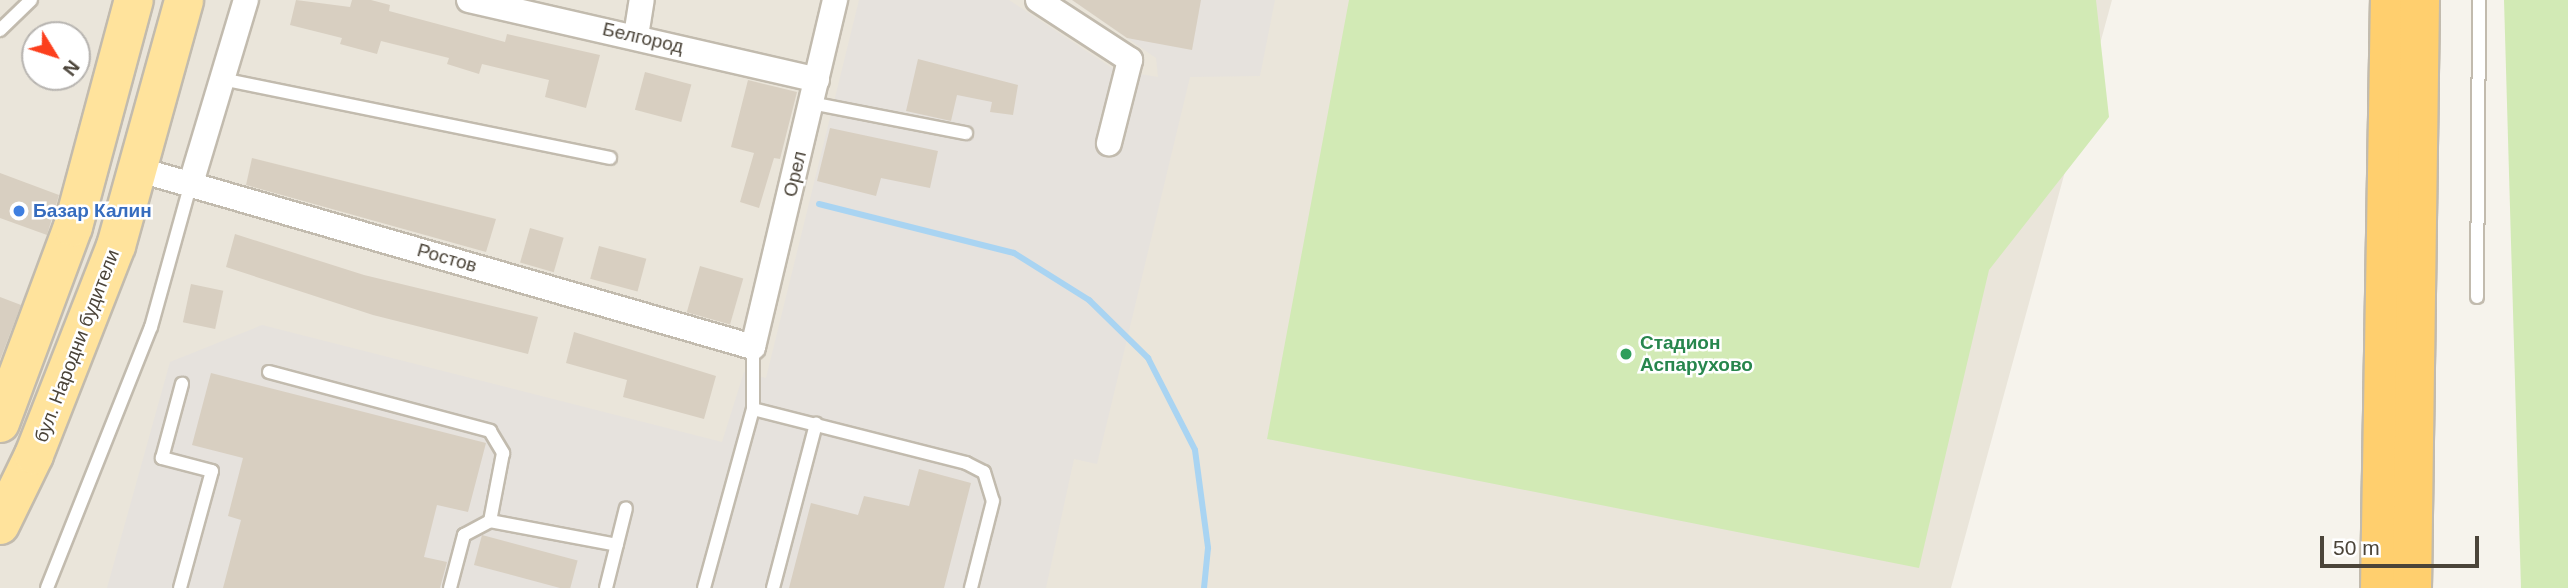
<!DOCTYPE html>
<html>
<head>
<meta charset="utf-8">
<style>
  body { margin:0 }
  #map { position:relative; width:2568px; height:588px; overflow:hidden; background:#f6f3ec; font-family:Arial,sans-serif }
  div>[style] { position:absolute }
  .residential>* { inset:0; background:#eae5da }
  .industrial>* { inset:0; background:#e6e2dd }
  .green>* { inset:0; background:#d2eab5 }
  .stream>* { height:6px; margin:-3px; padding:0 3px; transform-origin:3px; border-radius:3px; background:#a9d4f2 }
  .building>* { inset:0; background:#d8cfc1; transform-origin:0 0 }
  .roads { filter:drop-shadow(2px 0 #c2bbae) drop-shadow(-2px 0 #c2bbae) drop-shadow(0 2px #c2bbae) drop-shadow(0 -2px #c2bbae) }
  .lane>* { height:12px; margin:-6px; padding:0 6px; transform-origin:6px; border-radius:6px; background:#fff }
  .street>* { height:24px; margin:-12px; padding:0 12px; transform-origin:12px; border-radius:12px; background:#fff }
  .primary>* { height:38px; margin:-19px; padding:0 19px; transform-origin:19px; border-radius:19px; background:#ffe39c }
  .highway>* { height:38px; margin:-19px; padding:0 19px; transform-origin:19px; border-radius:19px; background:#ffcf6e }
  .dots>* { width:19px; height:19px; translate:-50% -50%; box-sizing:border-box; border:4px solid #fff; border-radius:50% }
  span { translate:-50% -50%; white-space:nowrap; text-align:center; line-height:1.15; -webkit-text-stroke:5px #fff; paint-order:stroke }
  .street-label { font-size:19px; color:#4b4439 }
  .shop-label { font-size:19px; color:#366cbe; font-weight:700 }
  .left { translate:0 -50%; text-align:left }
  .leisure-label { font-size:19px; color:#27864d; font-weight:700 }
  .north { position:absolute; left:21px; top:21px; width:70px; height:70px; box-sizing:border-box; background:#fff; border:2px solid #b7b4b0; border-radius:50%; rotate:128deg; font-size:19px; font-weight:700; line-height:28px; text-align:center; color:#4b4439 }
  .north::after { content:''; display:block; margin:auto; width:24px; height:32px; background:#fc3f1d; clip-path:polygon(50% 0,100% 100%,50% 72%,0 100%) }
  .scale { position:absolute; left:2320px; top:536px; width:159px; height:32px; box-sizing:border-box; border:4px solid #4b4439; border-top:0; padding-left:9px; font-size:21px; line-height:24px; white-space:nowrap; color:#4b4439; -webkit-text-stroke:5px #fff; paint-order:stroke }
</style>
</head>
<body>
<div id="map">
  <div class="residential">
    <div style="clip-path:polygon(evenodd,0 0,2112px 0,1951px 588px,0 588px,0 0,35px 35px,77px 35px,77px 77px,35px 77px,35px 35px)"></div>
  </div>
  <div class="industrial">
    <div style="clip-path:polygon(859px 0,1009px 0,1115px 70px,1158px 77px,1156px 58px,1072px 0,1275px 0,1260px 76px,1190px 77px,1097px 464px,1074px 459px,1046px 588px,107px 588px,170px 362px,262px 325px,722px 442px,744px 372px,766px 378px)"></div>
  </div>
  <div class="green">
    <div style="clip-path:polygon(1349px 0,2096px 0,2109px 117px,1989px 270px,1919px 568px,1267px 439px)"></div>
    <div style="clip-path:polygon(2504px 0,2568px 0,2568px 588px,2521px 588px)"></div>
  </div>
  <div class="stream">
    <div style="left:819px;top:204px;width:201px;rotate:14.1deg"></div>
    <div style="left:1014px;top:253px;width:89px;rotate:32.1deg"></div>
    <div style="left:1089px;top:300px;width:83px;rotate:44.5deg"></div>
    <div style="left:1148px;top:358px;width:103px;rotate:62.9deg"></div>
    <div style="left:1195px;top:450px;width:99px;rotate:82.4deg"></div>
    <div style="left:1208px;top:548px;width:40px;rotate:95.7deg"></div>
  </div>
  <div class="building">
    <div style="clip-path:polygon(296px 0,350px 7px,352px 0,371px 0,390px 5px,389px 11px,505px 42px,507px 34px,600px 55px,586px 108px,545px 97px,549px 80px,482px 64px,479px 74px,447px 64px,449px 58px,381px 41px,377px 54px,340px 44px,342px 38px,290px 25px)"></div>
    <div style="clip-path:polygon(1072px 0,1201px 0,1192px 50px,1127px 38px)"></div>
    <div style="clip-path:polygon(918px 59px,1018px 85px,1013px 115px,990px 112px,992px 102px,957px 95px,951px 121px,906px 111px)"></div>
    <div style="left:645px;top:72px;width:48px;height:39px;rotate:15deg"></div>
    <div style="clip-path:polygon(748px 80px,797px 92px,780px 159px,774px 158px,759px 208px,740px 202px,754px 153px,731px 147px)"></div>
    <div style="clip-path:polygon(830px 128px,938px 151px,930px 188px,881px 178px,876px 196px,817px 181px)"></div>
    <div style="clip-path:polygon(252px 158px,496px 219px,486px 252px,246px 185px)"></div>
    <div style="clip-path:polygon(0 173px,59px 195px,47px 235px,0 218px)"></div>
    <div style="left:530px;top:228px;width:35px;height:36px;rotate:16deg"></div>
    <div style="clip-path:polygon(235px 234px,364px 275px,538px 317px,528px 354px,373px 315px,226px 267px)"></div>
    <div style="left:599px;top:246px;width:49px;height:34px;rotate:15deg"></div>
    <div style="left:700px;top:266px;width:45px;height:48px;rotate:16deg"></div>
    <div style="left:191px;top:284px;width:33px;height:39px;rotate:12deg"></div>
    <div style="clip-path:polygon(0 297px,21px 305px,0 360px)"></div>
    <div style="clip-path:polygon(574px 332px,716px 376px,704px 419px,623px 397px,627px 380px,566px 363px)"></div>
    <div style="clip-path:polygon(211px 373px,486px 443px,468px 512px,437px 505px,424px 557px,447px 562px,440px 588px,223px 588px,241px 520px,228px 516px,243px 458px,192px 445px)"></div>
    <div style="clip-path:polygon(919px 469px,971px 483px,944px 588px,789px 588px,811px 503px,858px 515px,864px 496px,909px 506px)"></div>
    <div style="left:482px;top:535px;width:99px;height:31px;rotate:15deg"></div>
  </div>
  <div class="roads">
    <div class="lane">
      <div style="left:0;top:30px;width:43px;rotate:-44.1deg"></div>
      <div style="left:222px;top:79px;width:396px;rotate:11.5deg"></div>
      <div style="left:811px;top:103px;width:158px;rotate:11deg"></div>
      <div style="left:2477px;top:297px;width:297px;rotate:-89.6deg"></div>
      <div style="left:269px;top:372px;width:229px;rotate:14.9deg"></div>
      <div style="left:490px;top:431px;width:26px;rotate:59deg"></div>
      <div style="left:503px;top:453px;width:69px;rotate:100.8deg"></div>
      <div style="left:753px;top:409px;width:220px;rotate:14.2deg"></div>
      <div style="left:966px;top:463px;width:20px;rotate:27deg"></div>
      <div style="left:984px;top:472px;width:30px;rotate:73deg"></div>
      <div style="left:993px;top:501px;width:90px;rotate:104.2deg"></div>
      <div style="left:47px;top:588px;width:281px;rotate:-68.3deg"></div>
      <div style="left:151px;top:327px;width:149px;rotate:-74.5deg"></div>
      <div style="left:180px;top:588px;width:121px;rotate:-74.7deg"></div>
      <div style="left:212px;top:471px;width:52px;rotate:-165.4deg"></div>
      <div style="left:162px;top:458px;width:77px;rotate:-74.9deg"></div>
      <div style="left:450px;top:588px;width:55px;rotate:-75.2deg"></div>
      <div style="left:464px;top:535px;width:30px;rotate:-28deg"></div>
      <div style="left:490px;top:521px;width:129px;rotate:10.7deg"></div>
      <div style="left:606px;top:588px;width:82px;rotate:-76deg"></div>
      <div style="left:704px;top:588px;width:186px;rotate:-74.7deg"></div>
      <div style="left:753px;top:409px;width:62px;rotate:-90deg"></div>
      <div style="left:773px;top:588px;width:170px;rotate:-75.3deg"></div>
    </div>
    <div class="street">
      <div style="left:469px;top:0;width:357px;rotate:12.9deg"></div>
      <div style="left:1038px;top:0;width:110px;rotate:33.1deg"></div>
      <div style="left:1130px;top:60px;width:86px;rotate:104.2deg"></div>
      <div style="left:636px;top:36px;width:36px;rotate:-81deg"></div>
      <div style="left:140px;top:170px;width:638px;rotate:16.11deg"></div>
      <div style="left:753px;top:347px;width:357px;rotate:-76.7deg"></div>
      <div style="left:191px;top:183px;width:191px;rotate:-73.3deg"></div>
    </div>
    <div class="primary">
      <div style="left:0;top:423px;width:209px;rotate:-69.6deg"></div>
      <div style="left:73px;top:227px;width:235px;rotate:-75deg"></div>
      <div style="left:0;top:525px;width:78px;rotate:-64.1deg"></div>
      <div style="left:34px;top:455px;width:225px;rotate:-68.6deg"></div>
      <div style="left:116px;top:246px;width:255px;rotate:-74.5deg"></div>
    </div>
    <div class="highway">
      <div style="left:2380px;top:588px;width:588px;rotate:-89.03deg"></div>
      <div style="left:2412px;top:588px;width:588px;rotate:-89.22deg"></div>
    </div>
  </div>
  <div class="dots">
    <div style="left:19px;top:211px;background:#3f7fe0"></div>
    <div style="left:1626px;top:354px;background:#2e9e5b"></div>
  </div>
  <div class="street-label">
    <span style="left:643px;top:38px;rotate:13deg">Белгород</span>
    <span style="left:795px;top:174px;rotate:-77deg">Орел</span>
    <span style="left:447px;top:258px;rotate:16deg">Ростов</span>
    <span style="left:77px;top:346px;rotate:-69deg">бул. Народни будители</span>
  </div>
  <div class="shop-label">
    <span class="left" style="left:33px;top:211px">Базар Калин</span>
  </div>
  <div class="leisure-label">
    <span class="left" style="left:1640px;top:354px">Стадион<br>Аспарухово</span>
  </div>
  <div class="north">N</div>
  <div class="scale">50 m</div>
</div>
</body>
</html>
